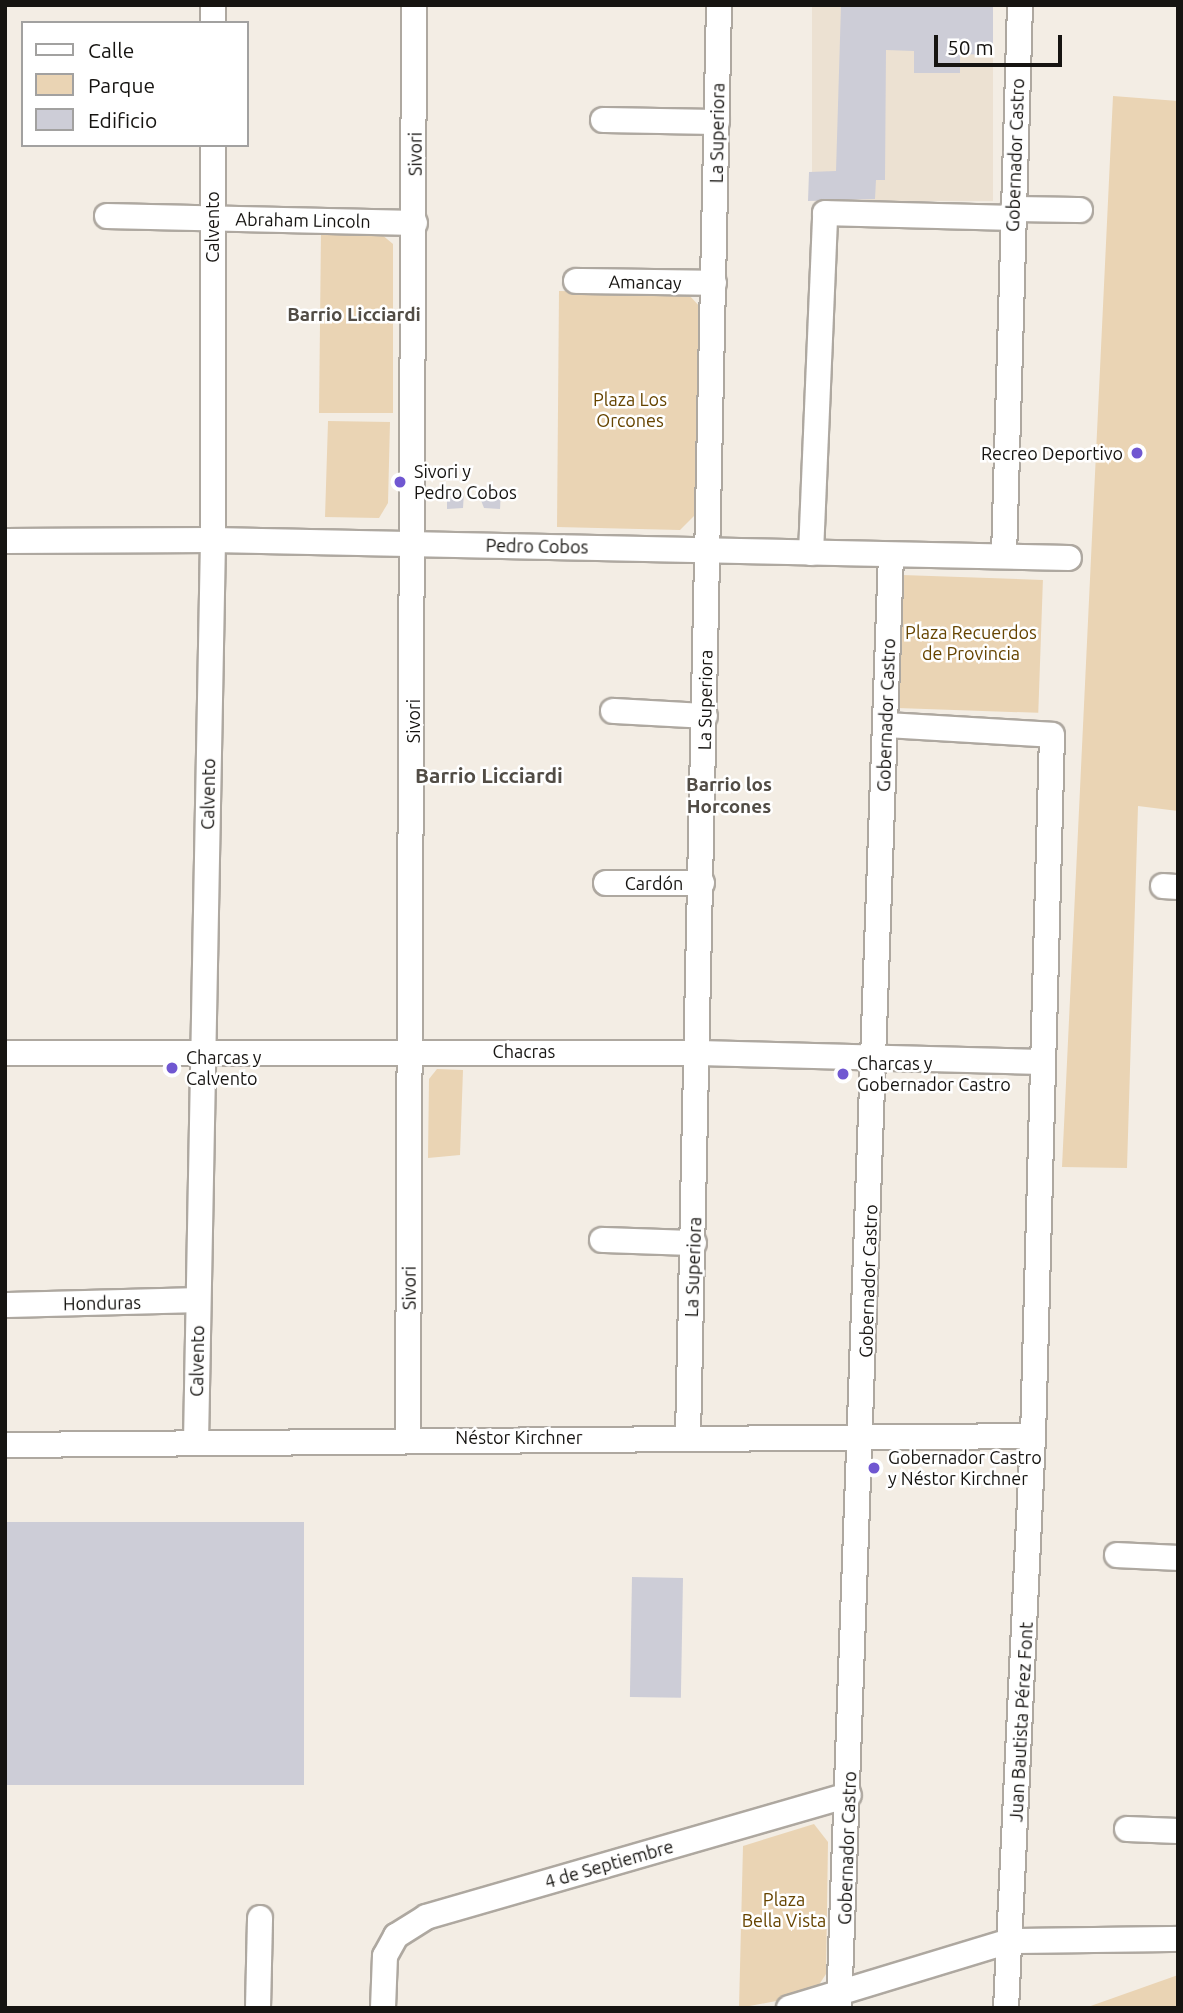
<!DOCTYPE html>
<html>
<head>
<meta charset="utf-8">
<style>
  body { margin:0 }
  #map { position:relative; width:1183px; height:2013px; overflow:hidden; background:#f3ede4; font-family:Ubuntu,sans-serif }
  div>[style] { position:absolute }
  .built>* { inset:0; background:#ece1d2; transform-origin:0 0 }
  .green>* { inset:0; background:#ead4b4; transform-origin:0 0 }
  .building>* { inset:0; background:#cdcdd7; transform-origin:0 0 }
  .roads { filter:drop-shadow(2px 0 #aea8a0) drop-shadow(-2px 0 #aea8a0) drop-shadow(0 2px #aea8a0) drop-shadow(0 -2px #aea8a0) }
  .minor>* { height:24px; margin:-12px; padding:0 12px; transform-origin:12px; border-radius:12px; background:#fff }
  .dots>* { width:19px; height:19px; translate:-50% -50%; box-sizing:border-box; border:4px solid #fff; border-radius:50% }
  span { translate:-50% -50%; white-space:nowrap; text-align:center; line-height:1.15; -webkit-text-stroke:5px #fff; paint-order:stroke }
  .street-label { font-size:18px; color:#161411 }
  .park-label { font-size:18px; color:#640 }
  .poi-label { font-size:18px; color:#161411 }
  .right { translate:-100% -50%; text-align:right }
  .left { translate:0 -50%; text-align:left }
  .neighbourhood-label { font-size:19px; color:#514c45; font-weight:700 }
  .quarter-label { font-size:21px; color:#514c45; font-weight:700 }
  .frame { position:absolute; inset:0; border:7px solid #161411; pointer-events:none }
  .legend { position:absolute; left:21px; top:21px; width:228px; height:126px; box-sizing:border-box; background:#fff; border:2px solid #a2a1a0; margin:0; padding:9px 12px; list-style:none; font-size:21px; color:#161411 }
  .legend li { display:flex; align-items:center; gap:14px; height:35px }
  .legend b { width:35px; border:2px solid #a2a1a0 }
  .scale { position:absolute; left:934px; top:35px; width:128px; height:32px; box-sizing:border-box; border:4px solid #161411; border-top:0; padding-left:9px; font-size:21px; line-height:24px; white-space:nowrap; color:#161411; -webkit-text-stroke:5px #fff; paint-order:stroke }
</style>
</head>
<body>
<div id="map">
  <div class="built">
    <div style="left:812px;top:5px;width:181px;height:196px"></div>
  </div>
  <div class="green">
    <div style="clip-path:polygon(1113px 96px,1178px 101px,1178px 811px,1138px 806px,1127px 1168px,1062px 1167px)"></div>
    <div style="clip-path:polygon(321px 233px,381px 234px,393px 244px,393px 413px,319px 413px)"></div>
    <div style="clip-path:polygon(559px 291px,687px 293px,704px 311px,700px 510px,680px 530px,557px 527px)"></div>
    <div style="clip-path:polygon(328px 421px,390px 422px,388px 503px,379px 518px,325px 517px)"></div>
    <div style="left:902px;top:575px;width:141px;height:133px;rotate:2deg"></div>
    <div style="clip-path:polygon(437px 1069px,463px 1070px,460px 1155px,428px 1158px,429px 1079px)"></div>
    <div style="clip-path:polygon(814px 1824px,828px 1842px,826px 1974px,813px 1994px,739px 2008px,743px 1846px)"></div>
    <div style="clip-path:polygon(1178px 1975px,1178px 2008px,1085px 2008px)"></div>
  </div>
  <div class="building">
    <div style="clip-path:polygon(841px 5px,993px 5px,993px 55px,960px 54px,960px 73px,914px 73px,914px 51px,886px 50px,885px 180px,876px 180px,875px 199px,808px 201px,809px 172px,836px 171px)"></div>
    <div style="clip-path:polygon(447px 490px,464px 491px,463px 508px,447px 509px)"></div>
    <div style="clip-path:polygon(477px 490px,501px 491px,500px 509px,484px 508px)"></div>
    <div style="left:304px;top:1522px;width:263px;height:299px;rotate:90deg"></div>
    <div style="left:632px;top:1577px;width:51px;height:120px;rotate:1deg"></div>
  </div>
  <div class="roads">
    <div class="minor">
      <div style="left:213px;top:23px;width:18px;rotate:-90deg"></div>
      <div style="left:603px;top:120px;width:114px;rotate:1deg"></div>
      <div style="left:1013px;top:209px;width:67px;rotate:0.9deg"></div>
      <div style="left:107px;top:216px;width:308px;rotate:1.3deg"></div>
      <div style="left:576px;top:281px;width:138px;rotate:0.8deg"></div>
      <div style="left:5px;top:541px;width:208px;rotate:-0.3deg"></div>
      <div style="left:213px;top:540px;width:856px;rotate:1.2deg"></div>
      <div style="left:811px;top:553px;width:340px;rotate:-87.6deg"></div>
      <div style="left:825px;top:213px;width:187px;rotate:1.5deg"></div>
      <div style="left:1004px;top:556px;width:551px;rotate:-88.34deg"></div>
      <div style="left:613px;top:711px;width:92px;rotate:3.1deg"></div>
      <div style="left:886px;top:725px;width:166px;rotate:3.4deg"></div>
      <div style="left:1052px;top:735px;width:701px;rotate:91.55deg"></div>
      <div style="left:1033px;top:1436px;width:573px;rotate:92.7deg"></div>
      <div style="left:606px;top:883px;width:96px"></div>
      <div style="left:1163px;top:886px;width:15px;rotate:4deg"></div>
      <div style="left:5px;top:1053px;width:694px"></div>
      <div style="left:699px;top:1053px;width:343px;rotate:1.5deg"></div>
      <div style="left:602px;top:1240px;width:92px;rotate:1.9deg"></div>
      <div style="left:5px;top:1305px;width:193px;rotate:-1.5deg"></div>
      <div style="left:408px;top:1437px;width:1432px;rotate:-89.76deg"></div>
      <div style="left:688px;top:1437px;width:1432px;rotate:-88.76deg"></div>
      <div style="left:196px;top:1442px;width:902px;rotate:-88.92deg"></div>
      <div style="left:213px;top:540px;width:395px;rotate:-90deg"></div>
      <div style="left:5px;top:1445px;width:1028px;rotate:-0.5deg"></div>
      <div style="left:1117px;top:1555px;width:61px;rotate:2.8deg"></div>
      <div style="left:1127px;top:1829px;width:51px;rotate:2.2deg"></div>
      <div style="left:258px;top:2008px;width:90px;rotate:-88.7deg"></div>
      <div style="left:383px;top:2008px;width:52px;rotate:-87.8deg"></div>
      <div style="left:385px;top:1956px;width:23px;rotate:-61deg"></div>
      <div style="left:396px;top:1936px;width:36px;rotate:-32deg"></div>
      <div style="left:426px;top:1917px;width:440px;rotate:-16.1deg"></div>
      <div style="left:789px;top:2008px;width:231px;rotate:-16.9deg"></div>
      <div style="left:1010px;top:1941px;width:168px;rotate:-0.7deg"></div>
      <div style="left:839px;top:2008px;width:1454px;rotate:-87.95deg"></div>
    </div>
  </div>
  <div class="dots">
    <div style="left:1137px;top:453px;background:#7057d1"></div>
    <div style="left:400px;top:482px;background:#7057d1"></div>
    <div style="left:172px;top:1068px;background:#7057d1"></div>
    <div style="left:843px;top:1074px;background:#7057d1"></div>
    <div style="left:874px;top:1468px;background:#7057d1"></div>
  </div>
  <div class="street-label">
    <span style="left:717px;top:133px;rotate:-89deg">La Superiora</span>
    <span style="left:415px;top:154px;rotate:-90deg">Sivori</span>
    <span style="left:1015px;top:155px;rotate:-88deg">Gobernador Castro</span>
    <span style="left:303px;top:220px;rotate:1deg">Abraham Lincoln</span>
    <span style="left:212px;top:227px;rotate:-90deg">Calvento</span>
    <span style="left:645px;top:282px;rotate:1deg">Amancay</span>
    <span style="left:537px;top:546px;rotate:1deg">Pedro Cobos</span>
    <span style="left:705px;top:700px;rotate:-89deg">La Superiora</span>
    <span style="left:886px;top:715px;rotate:-88deg">Gobernador Castro</span>
    <span style="left:413px;top:721px;rotate:-90deg">Sivori</span>
    <span style="left:208px;top:794px;rotate:-89deg">Calvento</span>
    <span style="left:654px;top:883px">Cardón</span>
    <span style="left:524px;top:1051px">Chacras</span>
    <span style="left:693px;top:1267px;rotate:-88deg">La Superiora</span>
    <span style="left:868px;top:1281px;rotate:-88deg">Gobernador Castro</span>
    <span style="left:409px;top:1288px;rotate:-90deg">Sivori</span>
    <span style="left:102px;top:1303px;rotate:-1deg">Honduras</span>
    <span style="left:197px;top:1361px;rotate:-89deg">Calvento</span>
    <span style="left:519px;top:1437px">Néstor Kirchner</span>
    <span style="left:1021px;top:1722px;rotate:-87deg">Juan Bautista Pérez Font</span>
    <span style="left:847px;top:1848px;rotate:-88deg">Gobernador Castro</span>
    <span style="left:609px;top:1864px;rotate:-16deg">4 de Septiembre</span>
  </div>
  <div class="park-label">
    <span style="left:630px;top:410px">Plaza Los<br>Orcones</span>
    <span style="left:971px;top:643px">Plaza Recuerdos<br>de Provincia</span>
    <span style="left:784px;top:1910px">Plaza<br>Bella Vista</span>
  </div>
  <div class="poi-label">
    <span class="right" style="left:1123px;top:453px">Recreo Deportivo</span>
    <span class="left" style="left:414px;top:482px">Sivori y<br>Pedro Cobos</span>
    <span class="left" style="left:186px;top:1068px">Charcas y<br>Calvento</span>
    <span class="left" style="left:857px;top:1074px">Charcas y<br>Gobernador Castro</span>
    <span class="left" style="left:888px;top:1468px">Gobernador Castro<br>y Néstor Kirchner</span>
  </div>
  <div class="neighbourhood-label">
    <span style="left:354px;top:315px">Barrio Licciardi</span>
    <span style="left:729px;top:796px">Barrio los<br>Horcones</span>
  </div>
  <div class="quarter-label">
    <span style="left:489px;top:775px">Barrio Licciardi</span>
  </div>
  <div class="frame"></div>
  <ul class="legend">
  <li><b style="height:9px;background:#fff"></b>Calle</li>
  <li><b style="height:19px;background:#ead4b4"></b>Parque</li>
  <li><b style="height:19px;background:#cdcdd7"></b>Edificio</li>
  </ul>
  <div class="scale">50 m</div>
</div>
</body>
</html>
